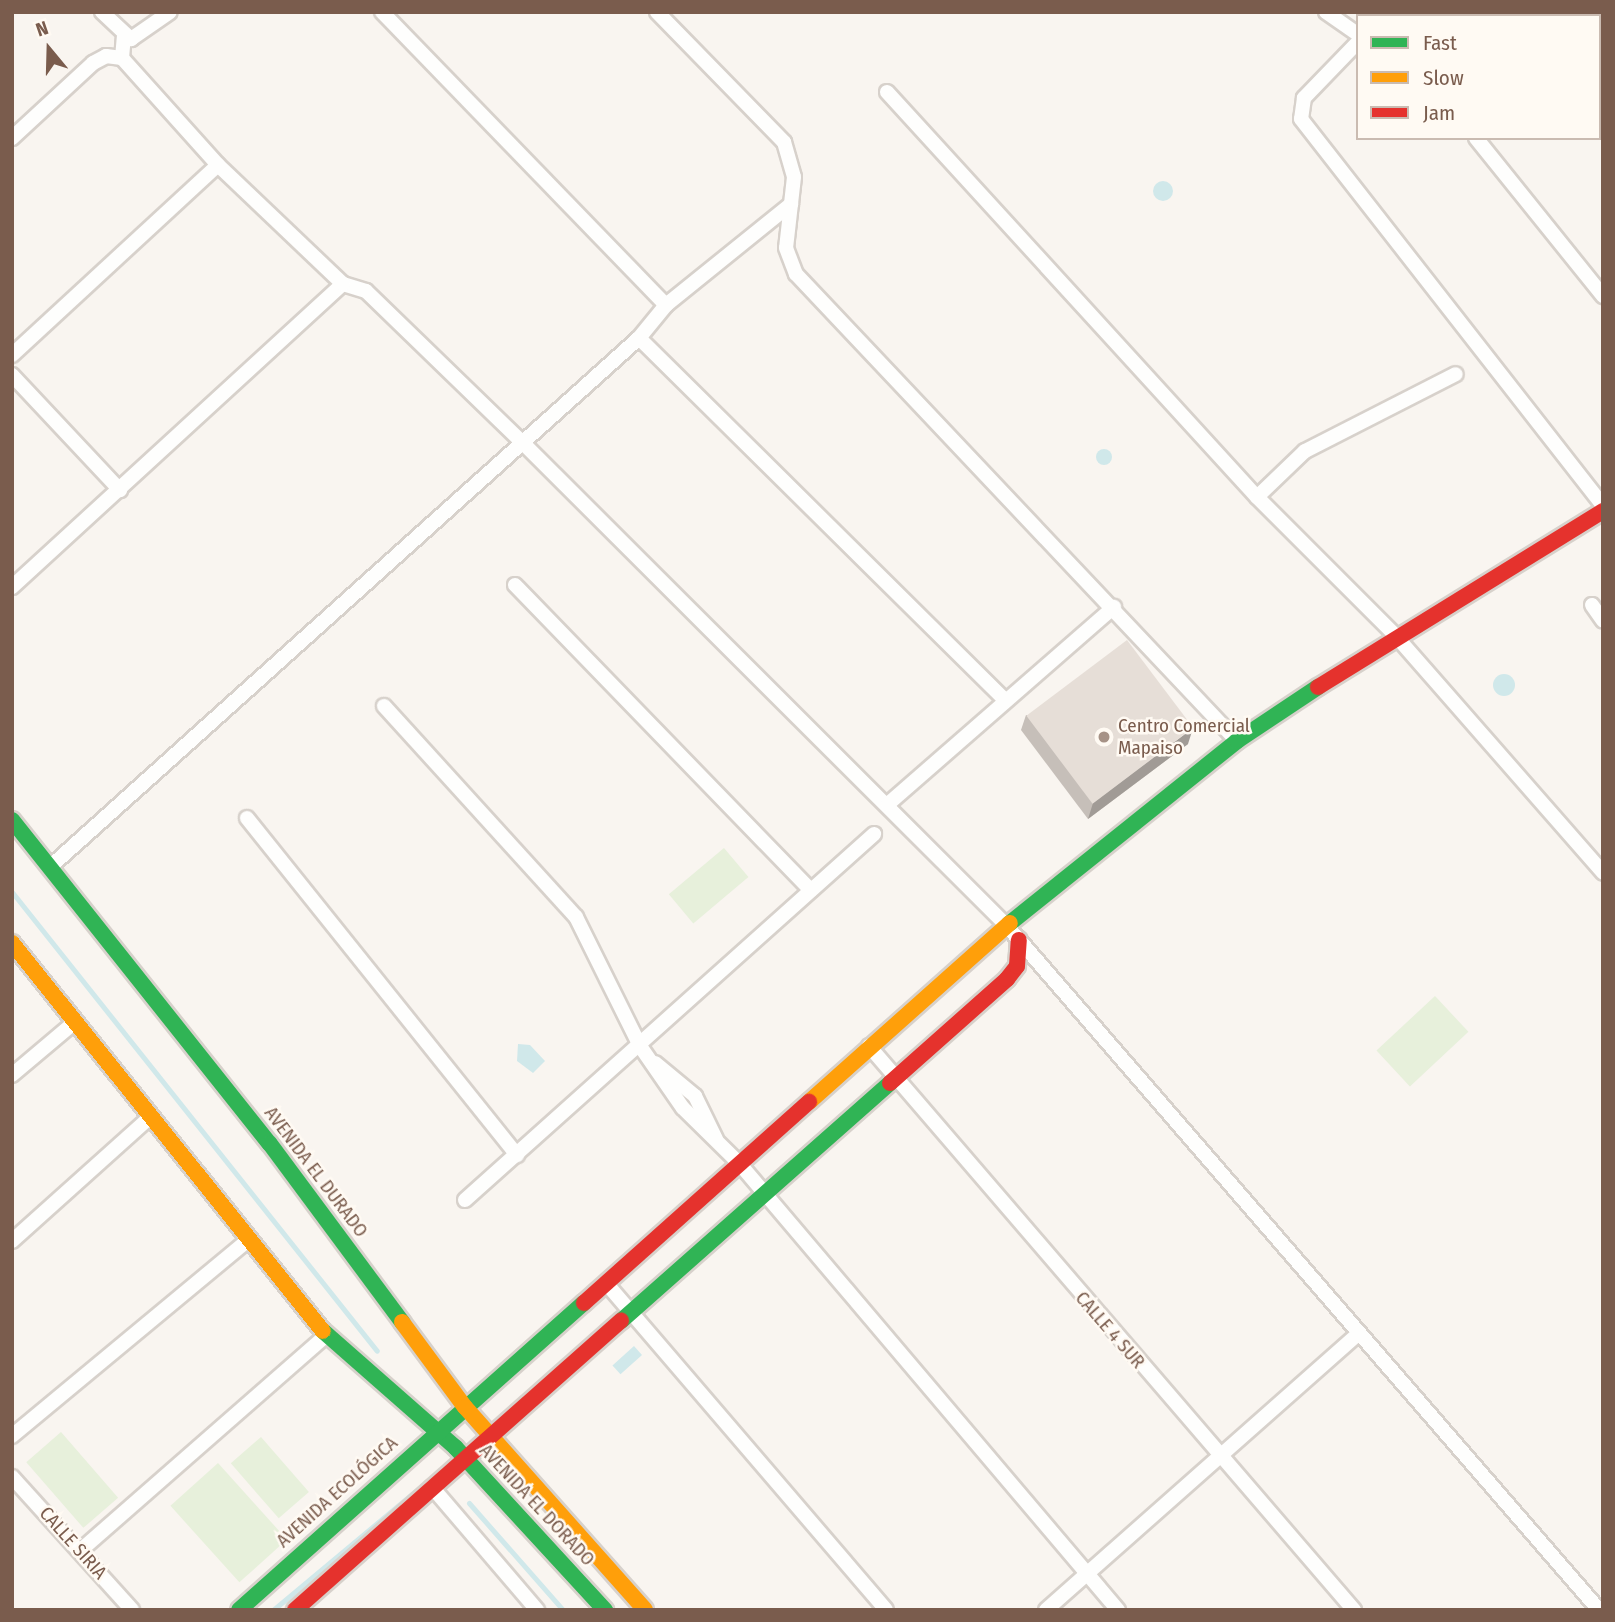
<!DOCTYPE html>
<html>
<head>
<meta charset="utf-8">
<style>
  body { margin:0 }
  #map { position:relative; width:1615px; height:1622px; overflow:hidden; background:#f9f5f0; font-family:"Fira Sans Condensed",sans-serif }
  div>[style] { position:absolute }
  .green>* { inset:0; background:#e7f0db; transform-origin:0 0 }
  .water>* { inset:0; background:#d0e8ea; transform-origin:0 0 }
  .round { border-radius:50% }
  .stream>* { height:5px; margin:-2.5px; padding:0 2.5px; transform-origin:2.5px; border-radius:2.5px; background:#d0e8ea }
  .roads { filter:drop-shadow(2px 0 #d7d1cb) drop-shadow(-2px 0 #d7d1cb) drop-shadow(0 2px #d7d1cb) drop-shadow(0 -2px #d7d1cb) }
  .street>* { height:14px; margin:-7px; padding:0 7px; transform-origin:7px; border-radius:7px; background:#fefefd }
  .fast>* { height:16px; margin:-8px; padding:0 8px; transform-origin:8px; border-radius:8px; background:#30b455 }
  .slow>* { height:16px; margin:-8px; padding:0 8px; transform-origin:8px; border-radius:8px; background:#ff9f0a }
  .jam>* { height:16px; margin:-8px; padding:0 8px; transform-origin:8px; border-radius:8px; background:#e5322d }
  .wall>* { inset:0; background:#c6bfb9 }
  .shaded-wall>* { inset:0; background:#a19b96 }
  .building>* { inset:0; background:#e6ded7; transform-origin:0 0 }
  .dots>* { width:19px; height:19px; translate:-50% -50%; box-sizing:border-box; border:4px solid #fffaf3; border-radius:50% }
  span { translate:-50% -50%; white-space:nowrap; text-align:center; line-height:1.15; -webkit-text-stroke:5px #fffaf3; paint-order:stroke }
  .poi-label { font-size:19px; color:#7a5c4d }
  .left { translate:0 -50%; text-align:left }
  .street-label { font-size:19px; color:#7a5c4d }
  .frame { position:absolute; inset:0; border:14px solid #7a5c4d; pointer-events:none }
  .legend { position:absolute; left:1356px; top:14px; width:245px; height:126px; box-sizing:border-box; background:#fffaf3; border:2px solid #cabbb1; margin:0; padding:9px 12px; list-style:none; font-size:21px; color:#7a5c4d }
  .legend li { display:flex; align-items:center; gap:14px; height:35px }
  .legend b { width:35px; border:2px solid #cabbb1 }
  .north { position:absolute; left:14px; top:14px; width:70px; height:70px; -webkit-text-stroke:5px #fffaf3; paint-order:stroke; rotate:341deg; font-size:19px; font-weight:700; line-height:28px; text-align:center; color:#7a5c4d }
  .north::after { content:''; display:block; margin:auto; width:24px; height:32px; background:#7a5c4d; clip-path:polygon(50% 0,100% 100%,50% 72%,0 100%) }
</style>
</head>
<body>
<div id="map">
  <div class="green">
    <div style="left:724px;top:848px;width:38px;height:72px;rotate:50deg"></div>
    <div style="left:1435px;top:996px;width:49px;height:80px;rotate:47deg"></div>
    <div style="left:61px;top:1432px;width:87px;height:46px;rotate:49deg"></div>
    <div style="left:261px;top:1437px;width:73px;height:40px;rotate:49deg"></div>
    <div style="left:218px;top:1463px;width:103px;height:64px;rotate:48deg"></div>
  </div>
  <div class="water">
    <div class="round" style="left:1153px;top:181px;width:20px;height:20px"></div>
    <div class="round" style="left:1096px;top:449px;width:16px;height:16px"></div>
    <div class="round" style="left:1493px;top:674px;width:22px;height:22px"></div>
    <div style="clip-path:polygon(518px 1044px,530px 1045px,545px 1061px,533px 1073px,517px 1061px)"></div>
    <div style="left:634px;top:1346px;width:12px;height:29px;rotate:48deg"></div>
  </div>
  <div class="stream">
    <div style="left:12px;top:892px;width:586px;rotate:51.51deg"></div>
    <div style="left:469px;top:1503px;width:142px;rotate:48.7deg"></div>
    <div style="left:273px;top:1610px;width:206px;rotate:-39.9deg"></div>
  </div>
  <div class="roads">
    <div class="street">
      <div style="left:102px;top:12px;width:40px;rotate:43deg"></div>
      <div style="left:131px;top:39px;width:47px;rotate:-34.7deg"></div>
      <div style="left:382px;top:12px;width:408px;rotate:45.9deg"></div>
      <div style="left:657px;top:12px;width:182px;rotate:45.7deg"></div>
      <div style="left:784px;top:142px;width:36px;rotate:74deg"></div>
      <div style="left:794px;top:177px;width:71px;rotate:96.4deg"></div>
      <div style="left:786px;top:248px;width:28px;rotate:69deg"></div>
      <div style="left:796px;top:274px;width:642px;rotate:46.64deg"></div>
      <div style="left:1326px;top:12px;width:39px;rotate:35deg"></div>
      <div style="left:1380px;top:12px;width:5px;rotate:53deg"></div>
      <div style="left:1547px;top:12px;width:6px;rotate:39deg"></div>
      <div style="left:1599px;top:22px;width:4px;rotate:-27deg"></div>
      <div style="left:1358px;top:42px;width:78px;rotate:134deg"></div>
      <div style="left:1304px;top:98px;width:21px;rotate:98deg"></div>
      <div style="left:1301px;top:119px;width:490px;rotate:52deg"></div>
      <div style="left:887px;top:92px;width:549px;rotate:47.59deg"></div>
      <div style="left:1257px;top:497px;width:195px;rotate:45deg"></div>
      <div style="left:1395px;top:635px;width:316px;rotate:48.8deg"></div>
      <div style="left:12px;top:138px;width:110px;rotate:-42.8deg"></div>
      <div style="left:93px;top:63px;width:15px;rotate:-28deg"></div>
      <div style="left:106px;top:56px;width:16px;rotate:7deg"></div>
      <div style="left:1476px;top:138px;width:203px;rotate:51.2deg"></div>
      <div style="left:343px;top:284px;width:24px;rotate:17deg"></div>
      <div style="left:366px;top:291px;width:217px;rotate:44.1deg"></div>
      <div style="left:522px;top:442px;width:685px;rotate:44.94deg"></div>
      <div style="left:1007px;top:926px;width:905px;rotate:49.12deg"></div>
      <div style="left:639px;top:338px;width:516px;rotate:44.69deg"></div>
      <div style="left:12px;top:355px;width:280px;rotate:-42.7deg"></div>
      <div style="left:12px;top:375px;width:158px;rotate:46.8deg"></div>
      <div style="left:1257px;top:497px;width:66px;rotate:-43.8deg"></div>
      <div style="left:1305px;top:451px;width:169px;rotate:-27deg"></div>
      <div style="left:515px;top:585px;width:425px;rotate:45.9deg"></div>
      <div style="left:12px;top:587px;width:449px;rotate:-42.5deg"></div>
      <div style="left:343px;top:284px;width:173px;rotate:-136.4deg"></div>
      <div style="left:218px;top:165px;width:144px;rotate:-131.9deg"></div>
      <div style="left:122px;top:58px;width:21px;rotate:-85deg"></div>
      <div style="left:1592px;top:605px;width:19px;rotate:55deg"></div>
      <div style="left:384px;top:706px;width:285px;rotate:47.7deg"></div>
      <div style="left:576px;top:917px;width:144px;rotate:63.6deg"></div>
      <div style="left:640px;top:1046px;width:75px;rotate:55.3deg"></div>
      <div style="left:683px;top:1108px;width:78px;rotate:44.5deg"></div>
      <div style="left:739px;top:1163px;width:586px;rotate:49.71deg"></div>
      <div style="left:888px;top:804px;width:300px;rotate:-41.1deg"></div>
      <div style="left:247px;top:818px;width:432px;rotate:51.3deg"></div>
      <div style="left:50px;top:867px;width:792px;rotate:-41.93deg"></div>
      <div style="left:639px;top:338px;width:43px;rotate:-50.7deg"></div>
      <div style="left:666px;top:305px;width:161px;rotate:-38.9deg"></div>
      <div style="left:869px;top:1046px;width:744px;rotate:49.31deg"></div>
      <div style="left:655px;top:1063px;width:52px;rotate:39.5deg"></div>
      <div style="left:695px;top:1096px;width:48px;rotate:64deg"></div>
      <div style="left:12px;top:1075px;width:82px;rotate:-40.1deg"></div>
      <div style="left:465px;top:1200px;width:549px;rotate:-41.82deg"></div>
      <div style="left:12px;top:1241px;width:184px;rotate:-41.9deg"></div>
      <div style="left:606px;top:1283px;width:430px;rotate:49.4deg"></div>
      <div style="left:12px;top:1436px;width:304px;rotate:-39.7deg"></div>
      <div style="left:12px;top:1477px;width:179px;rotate:47.9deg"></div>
      <div style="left:432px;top:1487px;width:162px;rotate:49.5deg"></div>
      <div style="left:81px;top:1550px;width:327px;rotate:-41.2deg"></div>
      <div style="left:1046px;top:1610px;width:414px;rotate:-41.5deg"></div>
    </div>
    <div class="fast">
      <div style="left:12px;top:820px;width:414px;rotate:51.5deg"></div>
      <div style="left:270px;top:1144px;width:222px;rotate:53.4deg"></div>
      <div style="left:1010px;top:923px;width:291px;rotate:-38.7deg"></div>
      <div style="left:1237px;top:741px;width:97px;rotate:-33.7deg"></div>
      <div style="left:621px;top:1321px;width:359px;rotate:-41.5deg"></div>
      <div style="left:323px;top:1331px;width:176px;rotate:41.3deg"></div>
      <div style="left:455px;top:1447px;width:222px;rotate:47.4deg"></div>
      <div style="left:239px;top:1610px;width:462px;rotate:-41.7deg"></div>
    </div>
    <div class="slow">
      <div style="left:12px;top:943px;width:497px;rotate:51.3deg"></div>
      <div style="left:809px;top:1102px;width:269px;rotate:-41.7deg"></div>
      <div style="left:402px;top:1322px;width:106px;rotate:53.5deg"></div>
      <div style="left:465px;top:1407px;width:271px;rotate:48.4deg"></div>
    </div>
    <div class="jam">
      <div style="left:1318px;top:687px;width:335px;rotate:-31.7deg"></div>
      <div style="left:890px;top:1083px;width:157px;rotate:-41.6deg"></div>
      <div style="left:1007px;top:979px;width:16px;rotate:-52deg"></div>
      <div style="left:1017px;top:966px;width:26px;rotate:-86deg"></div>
      <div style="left:584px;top:1303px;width:302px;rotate:-41.8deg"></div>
      <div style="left:295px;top:1610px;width:436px;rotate:-41.6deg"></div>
    </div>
  </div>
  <div class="wall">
    <div style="clip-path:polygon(1026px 715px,1188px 744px,1088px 819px,1021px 730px)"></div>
  </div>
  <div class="shaded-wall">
    <div style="clip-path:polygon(1193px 728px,1188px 744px,1088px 819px,1093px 803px)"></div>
  </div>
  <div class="building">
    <div style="left:1127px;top:640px;width:110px;height:126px;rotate:53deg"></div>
  </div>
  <div class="dots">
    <div style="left:1104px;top:737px;background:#a69286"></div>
  </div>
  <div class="poi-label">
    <span class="left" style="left:1118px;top:737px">Centro Comercial<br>Mapaiso</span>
  </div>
  <div class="street-label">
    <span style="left:316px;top:1172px;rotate:53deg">AVENIDA EL DURADO</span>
    <span style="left:1110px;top:1330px;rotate:49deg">CALLE 4 SUR</span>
    <span style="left:337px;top:1492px;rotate:-42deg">AVENIDA ECOLÓGICA</span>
    <span style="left:537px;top:1505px;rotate:47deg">AVENIDA EL DORADO</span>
    <span style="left:73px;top:1543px;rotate:48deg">CALLE SIRIA</span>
  </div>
  <div class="frame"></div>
  <ul class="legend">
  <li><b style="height:9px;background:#30b455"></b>Fast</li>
  <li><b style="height:9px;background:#ff9f0a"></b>Slow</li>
  <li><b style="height:9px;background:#e5322d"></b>Jam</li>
  </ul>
  <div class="north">N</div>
</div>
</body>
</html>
